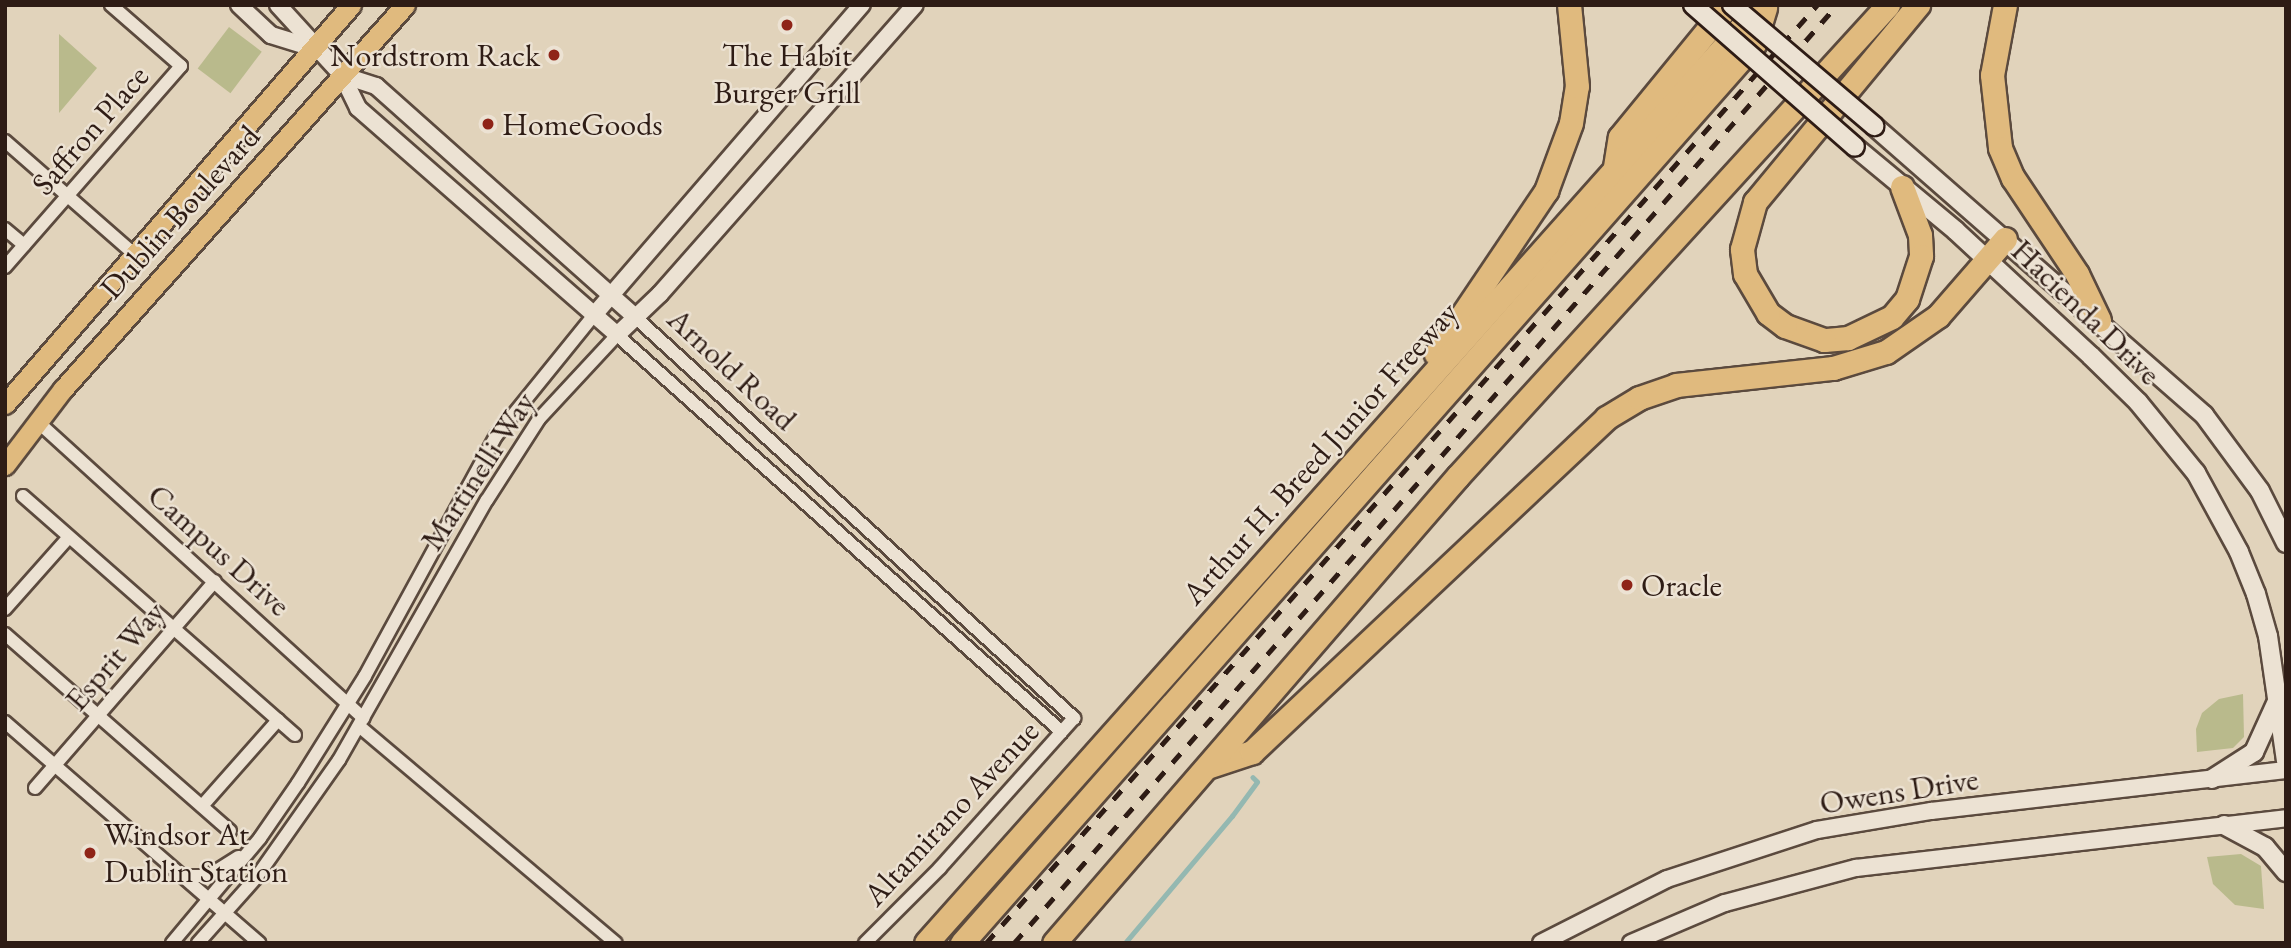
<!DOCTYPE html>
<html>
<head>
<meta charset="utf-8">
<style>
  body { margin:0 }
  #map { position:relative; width:2291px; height:948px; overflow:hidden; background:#e1d3bb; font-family:"EB Garamond",serif }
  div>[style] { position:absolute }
  .green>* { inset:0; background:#b9ba8c; transform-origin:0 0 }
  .stream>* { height:4.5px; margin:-2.25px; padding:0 2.25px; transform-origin:2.25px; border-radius:2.25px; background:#94b8b1 }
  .roads { filter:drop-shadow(2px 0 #5b4a3e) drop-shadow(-2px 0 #5b4a3e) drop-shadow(0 2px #5b4a3e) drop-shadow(0 -2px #5b4a3e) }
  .minor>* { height:12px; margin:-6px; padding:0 6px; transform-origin:6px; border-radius:6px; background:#ece2d3 }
  .tertiary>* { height:16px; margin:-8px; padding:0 8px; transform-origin:8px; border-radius:8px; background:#ece2d3 }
  .secondary>* { height:18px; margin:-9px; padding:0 9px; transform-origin:9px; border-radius:9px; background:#ece2d3 }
  .primary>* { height:19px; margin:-9.5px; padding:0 9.5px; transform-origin:9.5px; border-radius:9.5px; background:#e0ba7e }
  .motorway>* { height:23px; margin:-11.5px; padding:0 11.5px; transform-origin:11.5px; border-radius:11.5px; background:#e0ba7e }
  .rail>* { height:4.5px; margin-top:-2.25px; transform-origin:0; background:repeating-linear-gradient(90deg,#2e1c15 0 12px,transparent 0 24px) }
  .bridges { filter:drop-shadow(2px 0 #2e1c15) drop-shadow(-2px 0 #2e1c15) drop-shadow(0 2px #2e1c15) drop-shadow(0 -2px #2e1c15) }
  .secondary-bridge>* { height:18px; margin:-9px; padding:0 9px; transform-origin:9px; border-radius:9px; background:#ece2d3 }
  .dots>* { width:19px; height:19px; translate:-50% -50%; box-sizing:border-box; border:4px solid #ece2d3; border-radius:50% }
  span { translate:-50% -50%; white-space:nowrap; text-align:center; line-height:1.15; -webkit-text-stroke:5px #ece2d3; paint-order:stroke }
  .poi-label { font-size:32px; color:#2e1c15 }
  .right { translate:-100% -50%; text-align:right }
  .left { translate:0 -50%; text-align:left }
  .street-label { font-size:32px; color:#2e1c15 }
  .frame { position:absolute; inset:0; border:7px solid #2e1c15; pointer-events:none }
</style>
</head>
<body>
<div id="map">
  <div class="green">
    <div style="left:229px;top:27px;width:41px;height:52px;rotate:37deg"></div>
    <div style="clip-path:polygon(59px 34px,97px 68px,59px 113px)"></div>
    <div style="clip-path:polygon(2243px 694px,2244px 737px,2233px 748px,2197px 752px,2196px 729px,2202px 713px,2219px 699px)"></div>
    <div style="clip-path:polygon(2241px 854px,2261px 866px,2264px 909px,2235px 905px,2213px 884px,2207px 857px)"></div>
  </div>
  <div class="stream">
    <div style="left:1125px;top:943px;width:166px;rotate:-49.9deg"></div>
    <div style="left:1232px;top:816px;width:42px;rotate:-53.7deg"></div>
    <div style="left:1257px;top:782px;width:6px;rotate:-135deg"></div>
  </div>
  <div class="roads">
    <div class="minor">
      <div style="left:5px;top:141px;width:170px;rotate:41.2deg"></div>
      <div style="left:5px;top:229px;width:25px;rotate:40deg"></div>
      <div style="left:5px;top:267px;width:267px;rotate:-48.8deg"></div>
      <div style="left:181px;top:66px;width:93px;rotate:-138.9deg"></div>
      <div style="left:635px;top:317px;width:595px;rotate:42.41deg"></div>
      <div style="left:1074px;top:718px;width:201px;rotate:131.8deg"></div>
      <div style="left:940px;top:868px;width:106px;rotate:135deg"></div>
      <div style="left:38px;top:422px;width:440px;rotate:42.3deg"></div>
      <div style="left:23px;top:496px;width:362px;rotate:41.3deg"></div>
      <div style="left:5px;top:609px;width:96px;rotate:-48.4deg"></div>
      <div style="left:5px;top:634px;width:299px;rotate:41.2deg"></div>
      <div style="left:5px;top:722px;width:337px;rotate:41deg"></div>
      <div style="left:359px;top:726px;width:336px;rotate:40.2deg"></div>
      <div style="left:35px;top:788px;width:274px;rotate:-49deg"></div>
      <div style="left:202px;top:806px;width:115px;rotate:-48.5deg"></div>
      <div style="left:182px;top:876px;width:26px"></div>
      <div style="left:208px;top:876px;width:36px;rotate:-32deg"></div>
      <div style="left:172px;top:943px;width:137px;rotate:-50deg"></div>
      <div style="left:260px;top:838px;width:67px;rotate:-55.4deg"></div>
      <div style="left:298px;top:783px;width:126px;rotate:-57.9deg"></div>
      <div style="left:365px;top:676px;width:273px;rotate:-61.4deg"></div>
      <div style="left:496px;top:436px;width:156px;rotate:-51deg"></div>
      <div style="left:198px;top:943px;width:87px;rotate:-48.3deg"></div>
      <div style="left:256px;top:878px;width:144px;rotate:-54.9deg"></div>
      <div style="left:339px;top:760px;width:299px;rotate:-60.4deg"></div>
      <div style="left:487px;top:500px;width:96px;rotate:-57.3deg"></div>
      <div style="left:539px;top:419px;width:115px;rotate:-47.1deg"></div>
      <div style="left:617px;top:335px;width:596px;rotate:41.74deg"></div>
    </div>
    <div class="tertiary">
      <div style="left:239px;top:5px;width:44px;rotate:43.2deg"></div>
      <div style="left:271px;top:35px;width:44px;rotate:17.2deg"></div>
      <div style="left:278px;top:5px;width:95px;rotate:47.6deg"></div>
      <div style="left:342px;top:75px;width:37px;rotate:64deg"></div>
      <div style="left:358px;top:108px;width:344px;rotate:41.2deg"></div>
      <div style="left:617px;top:335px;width:59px;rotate:-43.6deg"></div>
      <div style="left:660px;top:294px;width:385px;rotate:-48.6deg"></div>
      <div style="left:342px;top:75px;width:36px;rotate:18deg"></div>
      <div style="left:376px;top:86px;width:347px;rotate:41.7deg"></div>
      <div style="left:594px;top:315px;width:410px;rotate:-49.2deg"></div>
      <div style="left:1541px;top:943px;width:141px;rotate:-26.9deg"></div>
      <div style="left:1667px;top:879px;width:158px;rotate:-18.1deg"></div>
      <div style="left:1817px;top:830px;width:116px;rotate:-9.5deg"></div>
      <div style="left:1931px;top:811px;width:357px;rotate:-6.6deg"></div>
      <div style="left:1631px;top:943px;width:102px;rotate:-23.1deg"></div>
      <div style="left:1725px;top:903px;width:136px;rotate:-15deg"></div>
      <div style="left:1856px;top:868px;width:433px;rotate:-6.6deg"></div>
    </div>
    <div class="secondary">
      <div style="left:1874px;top:126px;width:439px;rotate:41.2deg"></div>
      <div style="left:2204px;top:415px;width:94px;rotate:53.6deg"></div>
      <div style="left:2260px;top:491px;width:58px;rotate:63.4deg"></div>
      <div style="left:1855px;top:147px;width:131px;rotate:39.7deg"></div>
      <div style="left:1956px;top:231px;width:184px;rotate:42.8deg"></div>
      <div style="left:2091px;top:356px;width:66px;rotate:44.4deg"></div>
      <div style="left:2138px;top:402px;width:92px;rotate:50.8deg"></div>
      <div style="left:2196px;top:473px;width:90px;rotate:61.4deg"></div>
      <div style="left:2239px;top:552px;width:45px;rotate:68deg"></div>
      <div style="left:2256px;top:594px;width:44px;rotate:74.1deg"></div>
      <div style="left:2268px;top:636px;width:126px;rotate:81.8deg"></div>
      <div style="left:2212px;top:779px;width:50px;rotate:-32.7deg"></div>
      <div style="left:2254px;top:752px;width:58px;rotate:-65.6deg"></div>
      <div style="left:2224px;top:825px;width:47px;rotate:28.2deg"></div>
      <div style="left:2265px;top:847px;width:33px;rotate:50deg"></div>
    </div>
    <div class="primary">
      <div style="left:5px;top:404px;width:528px;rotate:-49.07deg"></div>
      <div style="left:5px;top:465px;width:96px;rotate:-52.7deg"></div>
      <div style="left:63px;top:389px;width:514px;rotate:-48.31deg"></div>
    </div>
    <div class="motorway">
      <div style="left:2005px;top:5px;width:71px;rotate:100.5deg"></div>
      <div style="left:1992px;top:75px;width:73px;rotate:83.7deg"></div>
      <div style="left:2000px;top:148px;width:33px;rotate:67deg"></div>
      <div style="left:2013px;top:178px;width:115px;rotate:56.3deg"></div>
      <div style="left:2077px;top:274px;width:51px;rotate:64.4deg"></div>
      <div style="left:1614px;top:173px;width:36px;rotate:-81deg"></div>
      <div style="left:1620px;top:137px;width:171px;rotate:-50.7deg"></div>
      <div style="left:1902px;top:187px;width:51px;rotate:69.4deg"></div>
      <div style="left:1920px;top:235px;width:21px;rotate:87deg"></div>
      <div style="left:1921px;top:256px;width:45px;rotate:108deg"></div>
      <div style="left:1907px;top:299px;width:23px;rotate:130deg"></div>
      <div style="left:1892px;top:317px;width:49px;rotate:154.5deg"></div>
      <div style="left:1848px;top:338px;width:24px;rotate:175deg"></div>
      <div style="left:1824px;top:340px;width:41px;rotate:-160.3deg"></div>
      <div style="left:1785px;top:326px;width:21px;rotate:-143deg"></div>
      <div style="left:1768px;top:313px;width:45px;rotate:-120.5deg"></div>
      <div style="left:1745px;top:274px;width:25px;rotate:-97deg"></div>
      <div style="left:1742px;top:249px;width:49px;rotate:-74.5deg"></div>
      <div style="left:1755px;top:202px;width:256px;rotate:-50.4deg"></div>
      <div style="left:1436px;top:354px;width:197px;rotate:-56deg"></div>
      <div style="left:1546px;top:191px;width:72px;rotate:-69.8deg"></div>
      <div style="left:1571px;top:123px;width:37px;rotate:-81deg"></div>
      <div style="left:1577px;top:86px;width:81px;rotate:-95.6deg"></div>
      <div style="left:1210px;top:766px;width:44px;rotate:-18.4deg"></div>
      <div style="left:1252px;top:752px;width:487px;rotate:-43.3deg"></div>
      <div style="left:1606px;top:418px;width:39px;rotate:-31deg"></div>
      <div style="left:1639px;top:398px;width:39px;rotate:-19deg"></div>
      <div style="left:1676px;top:385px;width:158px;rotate:-6.2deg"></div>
      <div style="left:1833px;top:368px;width:55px;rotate:-16.8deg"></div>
      <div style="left:1886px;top:352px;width:63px;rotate:-34.7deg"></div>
      <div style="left:1938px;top:316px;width:102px;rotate:-49deg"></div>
      <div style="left:926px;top:943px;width:1256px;rotate:-48.32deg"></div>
      <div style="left:962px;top:943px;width:1198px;rotate:-48.62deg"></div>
      <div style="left:1754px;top:44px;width:38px;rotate:-73deg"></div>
      <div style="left:1054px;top:943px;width:617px;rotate:-49.14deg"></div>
      <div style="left:1458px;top:476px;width:638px;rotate:-47.61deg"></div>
    </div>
  </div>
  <div class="rail">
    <div style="left:986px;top:943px;width:1253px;rotate:-48.46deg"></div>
    <div style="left:1014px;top:943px;width:1248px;rotate:-48.74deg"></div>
  </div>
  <div class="bridges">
    <div class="secondary-bridge">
      <div style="left:1693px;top:5px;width:215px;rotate:41.2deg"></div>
      <div style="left:1732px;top:5px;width:187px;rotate:40.4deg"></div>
    </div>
  </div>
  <div class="dots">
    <div style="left:787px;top:25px;background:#8f2418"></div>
    <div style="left:554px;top:55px;background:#8f2418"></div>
    <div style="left:488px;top:124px;background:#8f2418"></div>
    <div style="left:1627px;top:585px;background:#8f2418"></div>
    <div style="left:90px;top:853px;background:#8f2418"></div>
  </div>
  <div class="poi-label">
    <span class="right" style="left:540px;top:55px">Nordstrom Rack</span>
    <span style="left:787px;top:74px">The Habit<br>Burger Grill</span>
    <span class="left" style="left:502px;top:124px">HomeGoods</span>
    <span class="left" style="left:1641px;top:585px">Oracle</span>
    <span class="left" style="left:104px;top:853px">Windsor At<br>Dublin Station</span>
  </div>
  <div class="street-label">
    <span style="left:90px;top:130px;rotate:-49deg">Saffron Place</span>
    <span style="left:180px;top:212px;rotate:-48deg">Dublin Boulevard</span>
    <span style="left:2086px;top:312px;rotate:44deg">Hacienda Drive</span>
    <span style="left:732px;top:369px;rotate:43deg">Arnold Road</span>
    <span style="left:1320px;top:453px;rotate:-48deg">Arthur H. Breed Junior Freeway</span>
    <span style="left:478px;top:471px;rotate:-57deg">Martinelli Way</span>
    <span style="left:219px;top:550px;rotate:42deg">Campus Drive</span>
    <span style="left:115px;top:656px;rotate:-49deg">Esprit Way</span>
    <span style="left:1899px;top:791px;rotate:-9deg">Owens Drive</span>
    <span style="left:951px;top:813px;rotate:-47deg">Altamirano Avenue</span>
  </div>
  <div class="frame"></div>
</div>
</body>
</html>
